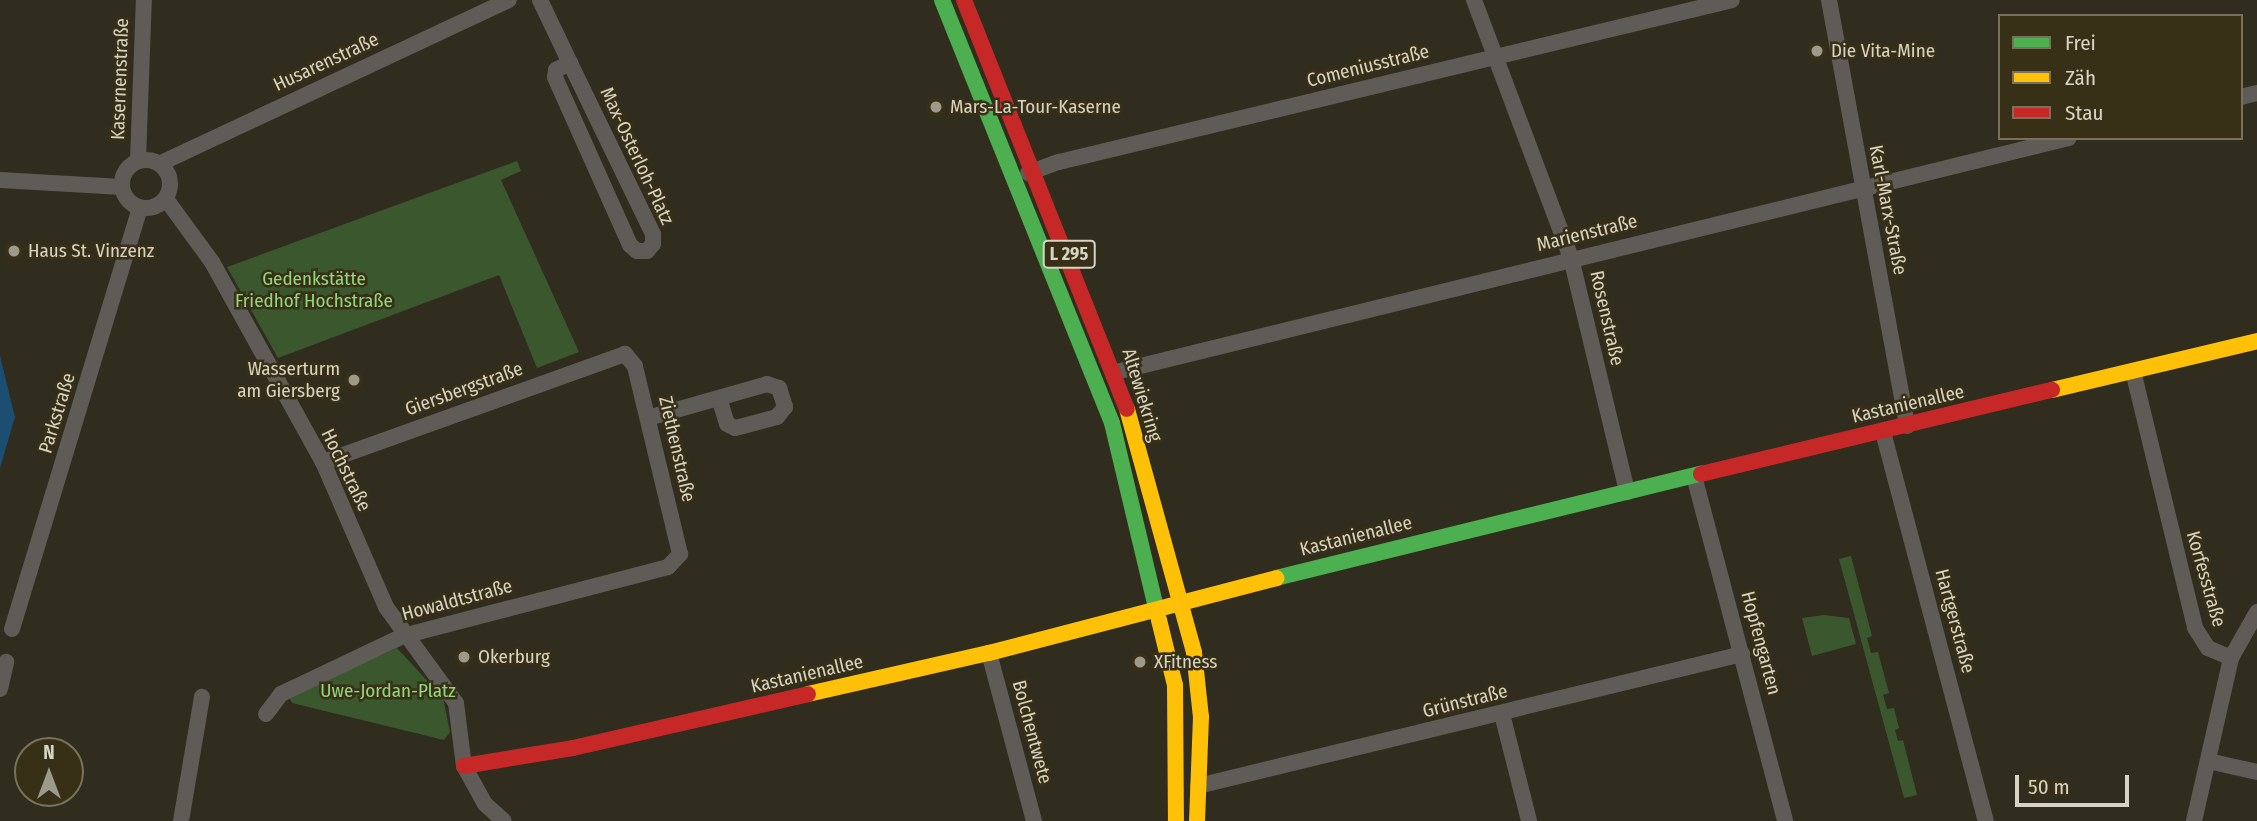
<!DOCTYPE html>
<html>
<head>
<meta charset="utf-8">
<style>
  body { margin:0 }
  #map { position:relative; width:2257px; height:821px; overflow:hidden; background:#302c1e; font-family:"Fira Sans Condensed",sans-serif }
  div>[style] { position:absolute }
  .green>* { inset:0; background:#3a572e }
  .water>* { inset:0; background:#1b4e71 }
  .street>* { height:16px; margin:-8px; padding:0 8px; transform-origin:8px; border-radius:8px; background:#5f5b56 }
  .street>.ring { margin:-8px; padding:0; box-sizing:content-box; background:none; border:16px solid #5f5b56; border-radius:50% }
  .fast>* { height:16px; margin:-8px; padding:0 8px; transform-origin:8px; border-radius:8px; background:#4caf50 }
  .slow>* { height:16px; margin:-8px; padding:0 8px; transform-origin:8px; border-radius:8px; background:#ffc107 }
  .jam>* { height:16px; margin:-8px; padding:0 8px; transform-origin:8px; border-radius:8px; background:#c62828 }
  .dots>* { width:19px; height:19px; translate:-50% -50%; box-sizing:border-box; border:4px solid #383016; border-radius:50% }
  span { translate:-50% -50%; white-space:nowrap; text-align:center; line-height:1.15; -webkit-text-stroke:5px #383016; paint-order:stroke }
  .shield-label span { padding:2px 5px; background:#383016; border:2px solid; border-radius:5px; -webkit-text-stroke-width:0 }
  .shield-label { font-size:18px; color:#d8d4c5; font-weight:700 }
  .poi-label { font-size:19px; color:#d8d4c5 }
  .left { translate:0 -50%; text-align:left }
  .right { translate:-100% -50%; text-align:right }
  .street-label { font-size:19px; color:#d8d4c5 }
  .park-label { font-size:19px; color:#91d77d }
  .legend { position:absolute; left:1998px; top:14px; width:245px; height:126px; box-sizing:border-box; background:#383016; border:2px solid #78725c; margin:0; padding:9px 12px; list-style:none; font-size:21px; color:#d8d4c5 }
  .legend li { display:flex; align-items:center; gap:14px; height:35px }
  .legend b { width:35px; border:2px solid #78725c }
  .north { position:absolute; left:14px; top:737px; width:70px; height:70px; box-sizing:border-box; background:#383016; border:2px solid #78725c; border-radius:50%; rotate:0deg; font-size:19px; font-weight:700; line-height:28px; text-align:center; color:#d8d4c5 }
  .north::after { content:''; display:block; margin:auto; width:24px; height:32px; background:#9d998b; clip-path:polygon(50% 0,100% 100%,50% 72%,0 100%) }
  .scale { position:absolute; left:2015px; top:775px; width:114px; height:32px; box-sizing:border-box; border:4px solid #d8d4c5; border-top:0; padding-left:9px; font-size:21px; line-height:24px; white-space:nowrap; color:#d8d4c5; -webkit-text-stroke:5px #383016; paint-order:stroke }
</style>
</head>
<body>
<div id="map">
  <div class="green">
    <div style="clip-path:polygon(517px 161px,521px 171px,501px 180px,579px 352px,537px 368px,499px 275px,278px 358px,227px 267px)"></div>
    <div style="clip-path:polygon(1851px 556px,1872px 636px,1867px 638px,1871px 653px,1878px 652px,1889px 693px,1883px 695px,1887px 709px,1894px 708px,1899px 728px,1895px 730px,1898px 741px,1903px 740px,1917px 795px,1904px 798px,1839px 559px)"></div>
    <div style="clip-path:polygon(1824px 615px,1849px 618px,1856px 644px,1812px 656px,1802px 618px)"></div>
    <div style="clip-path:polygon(397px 648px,443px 698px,450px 732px,444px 740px,292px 703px,289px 697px)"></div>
  </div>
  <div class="water">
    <div style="clip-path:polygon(0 356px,15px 417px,0 468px)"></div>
  </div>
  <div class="street">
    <div style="left:540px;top:0;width:70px;rotate:64.5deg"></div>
    <div style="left:1474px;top:0;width:276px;rotate:69.4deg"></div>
    <div style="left:1571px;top:258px;width:241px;rotate:76.5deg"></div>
    <div style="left:1829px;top:0;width:433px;rotate:79.6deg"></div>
    <div style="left:570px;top:63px;width:190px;rotate:64.1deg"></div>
    <div style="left:653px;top:234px;width:10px;rotate:90deg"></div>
    <div style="left:653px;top:244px;width:9px;rotate:131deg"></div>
    <div style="left:647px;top:251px;width:10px;rotate:180deg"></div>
    <div style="left:637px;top:251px;width:9px;rotate:-139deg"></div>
    <div style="left:630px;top:245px;width:184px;rotate:-114.1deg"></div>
    <div style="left:555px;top:77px;width:7px;rotate:-82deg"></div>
    <div style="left:556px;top:70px;width:16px;rotate:-27deg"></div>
    <div style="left:2241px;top:97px;width:16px;rotate:-14deg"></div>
    <div class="ring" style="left:122px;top:160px;width:32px;height:32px"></div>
    <div style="left:138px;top:160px;width:160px;rotate:-87.9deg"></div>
    <div style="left:161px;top:163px;width:384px;rotate:-25.1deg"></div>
    <div style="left:1028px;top:173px;width:33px;rotate:-20deg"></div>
    <div style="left:1059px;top:162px;width:692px;rotate:-13.53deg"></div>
    <div style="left:0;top:180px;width:122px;rotate:3.3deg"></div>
    <div style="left:166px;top:199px;width:78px;rotate:53.9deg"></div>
    <div style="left:212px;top:262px;width:229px;rotate:61deg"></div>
    <div style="left:323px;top:462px;width:158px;rotate:66.5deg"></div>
    <div style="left:386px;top:607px;width:119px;rotate:53.9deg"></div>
    <div style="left:456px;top:703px;width:64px;rotate:82.8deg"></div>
    <div style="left:464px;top:766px;width:43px;rotate:61.1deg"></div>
    <div style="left:485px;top:804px;width:25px;rotate:42deg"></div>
    <div style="left:2133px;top:371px;width:264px;rotate:76.4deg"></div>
    <div style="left:2195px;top:628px;width:24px;rotate:57deg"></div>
    <div style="left:2208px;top:648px;width:25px;rotate:23deg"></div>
    <div style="left:1116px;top:372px;width:981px;rotate:-13.8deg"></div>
    <div style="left:648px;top:418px;width:124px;rotate:-15.9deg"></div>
    <div style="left:767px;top:384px;width:13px;rotate:18deg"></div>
    <div style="left:779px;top:388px;width:20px;rotate:72deg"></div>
    <div style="left:785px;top:407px;width:13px;rotate:129deg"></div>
    <div style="left:777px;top:417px;width:43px;rotate:165.3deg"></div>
    <div style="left:735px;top:428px;width:9px;rotate:-153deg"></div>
    <div style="left:727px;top:424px;width:27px;rotate:-107deg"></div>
    <div style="left:1883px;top:432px;width:402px;rotate:75.2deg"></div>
    <div style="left:1694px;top:476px;width:357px;rotate:75.2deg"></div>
    <div style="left:12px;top:629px;width:440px;rotate:-73.1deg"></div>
    <div style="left:989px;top:653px;width:174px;rotate:75deg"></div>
    <div style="left:0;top:689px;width:28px;rotate:-77deg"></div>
    <div style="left:266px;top:714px;width:25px;rotate:-53deg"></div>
    <div style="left:281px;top:694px;width:135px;rotate:-25.4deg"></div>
    <div style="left:403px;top:636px;width:274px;rotate:-14.6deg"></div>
    <div style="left:668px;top:567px;width:18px;rotate:-47deg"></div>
    <div style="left:680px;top:554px;width:193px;rotate:-103.5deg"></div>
    <div style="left:635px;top:366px;width:16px;rotate:-130deg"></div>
    <div style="left:625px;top:354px;width:321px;rotate:160.3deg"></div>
    <div style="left:1502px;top:714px;width:110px;rotate:75.8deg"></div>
    <div style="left:2208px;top:761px;width:50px;rotate:12.7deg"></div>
    <div style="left:1198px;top:786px;width:560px;rotate:-13.64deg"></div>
    <div style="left:181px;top:821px;width:126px;rotate:-80.4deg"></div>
    <div style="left:2194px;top:821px;width:167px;rotate:-77.2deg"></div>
    <div style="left:2231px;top:658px;width:53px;rotate:-60.5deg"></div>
  </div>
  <div class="fast">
    <div style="left:942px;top:0;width:456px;rotate:68.1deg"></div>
    <div style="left:1112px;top:423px;width:203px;rotate:76.6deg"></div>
    <div style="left:1276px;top:578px;width:438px;rotate:-13.8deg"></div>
  </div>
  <div class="slow">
    <div style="left:2052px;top:390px;width:211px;rotate:-13.4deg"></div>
    <div style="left:1127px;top:409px;width:252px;rotate:74.6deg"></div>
    <div style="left:1194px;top:652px;width:65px;rotate:83.9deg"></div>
    <div style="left:1201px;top:717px;width:104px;rotate:92.2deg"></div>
    <div style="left:1159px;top:620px;width:67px;rotate:76.2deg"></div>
    <div style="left:1175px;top:685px;width:136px;rotate:89.6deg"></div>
    <div style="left:808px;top:694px;width:186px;rotate:-12.8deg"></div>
    <div style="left:989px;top:653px;width:297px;rotate:-14.6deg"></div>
  </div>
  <div class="jam">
    <div style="left:964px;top:0;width:440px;rotate:68.3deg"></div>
    <div style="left:1701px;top:474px;width:361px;rotate:-13.5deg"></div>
    <div style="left:464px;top:766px;width:110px;rotate:-9.4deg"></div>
    <div style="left:573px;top:748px;width:241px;rotate:-12.9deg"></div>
  </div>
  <div class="dots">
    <div style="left:1817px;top:51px;background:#9d998b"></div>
    <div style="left:936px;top:107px;background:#9d998b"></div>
    <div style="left:14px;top:251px;background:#9d998b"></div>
    <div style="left:354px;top:380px;background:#9d998b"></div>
    <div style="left:464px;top:657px;background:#9d998b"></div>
    <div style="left:1140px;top:662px;background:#9d998b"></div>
  </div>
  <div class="shield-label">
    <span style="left:1069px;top:254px">L 295</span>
  </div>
  <div class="poi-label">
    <span class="left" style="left:1831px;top:51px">Die Vita-Mine</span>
    <span class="left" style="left:950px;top:107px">Mars-La-Tour-Kaserne</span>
    <span class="left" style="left:28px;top:251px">Haus St. Vinzenz</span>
    <span class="right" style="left:340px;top:380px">Wasserturm<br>am Giersberg</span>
    <span class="left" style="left:478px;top:657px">Okerburg</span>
    <span class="left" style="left:1154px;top:662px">XFitness</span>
  </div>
  <div class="street-label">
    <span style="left:326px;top:62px;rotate:-25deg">Husarenstraße</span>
    <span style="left:1368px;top:66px;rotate:-14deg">Comeniusstraße</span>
    <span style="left:120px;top:79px;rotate:-88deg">Kasernenstraße</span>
    <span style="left:637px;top:156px;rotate:65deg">Max-Osterloh-Platz</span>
    <span style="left:1888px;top:210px;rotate:79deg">Karl-Marx-Straße</span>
    <span style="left:1587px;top:233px;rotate:-14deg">Marienstraße</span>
    <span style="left:1607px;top:318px;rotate:77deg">Rosenstraße</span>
    <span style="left:464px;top:389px;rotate:-20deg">Giersbergstraße</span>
    <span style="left:1142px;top:395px;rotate:73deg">Altewiekring</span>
    <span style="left:1908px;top:404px;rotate:-13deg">Kastanienallee</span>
    <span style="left:57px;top:413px;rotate:-73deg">Parkstraße</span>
    <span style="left:677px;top:449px;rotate:77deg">Ziethenstraße</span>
    <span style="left:346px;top:470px;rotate:64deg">Hochstraße</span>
    <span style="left:1356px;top:536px;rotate:-14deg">Kastanienallee</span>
    <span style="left:2206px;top:579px;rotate:74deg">Korfesstraße</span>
    <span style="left:457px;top:600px;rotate:-15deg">Howaldtstraße</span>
    <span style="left:1955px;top:621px;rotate:75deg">Hartgerstraße</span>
    <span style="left:1761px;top:643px;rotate:75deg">Hopfengarten</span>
    <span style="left:807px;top:674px;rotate:-13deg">Kastanienallee</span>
    <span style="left:1465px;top:701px;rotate:-14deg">Grünstraße</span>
    <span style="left:1032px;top:732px;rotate:75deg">Bolchentwete</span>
  </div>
  <div class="park-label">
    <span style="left:314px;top:290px">Gedenkstätte<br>Friedhof Hochstraße</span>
    <span style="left:388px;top:691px">Uwe-Jordan-Platz</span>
  </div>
  <ul class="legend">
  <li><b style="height:9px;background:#4caf50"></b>Frei</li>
  <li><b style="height:9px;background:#ffc107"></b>Zäh</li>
  <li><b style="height:9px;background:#c62828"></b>Stau</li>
  </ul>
  <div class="north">N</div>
  <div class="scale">50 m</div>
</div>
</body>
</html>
